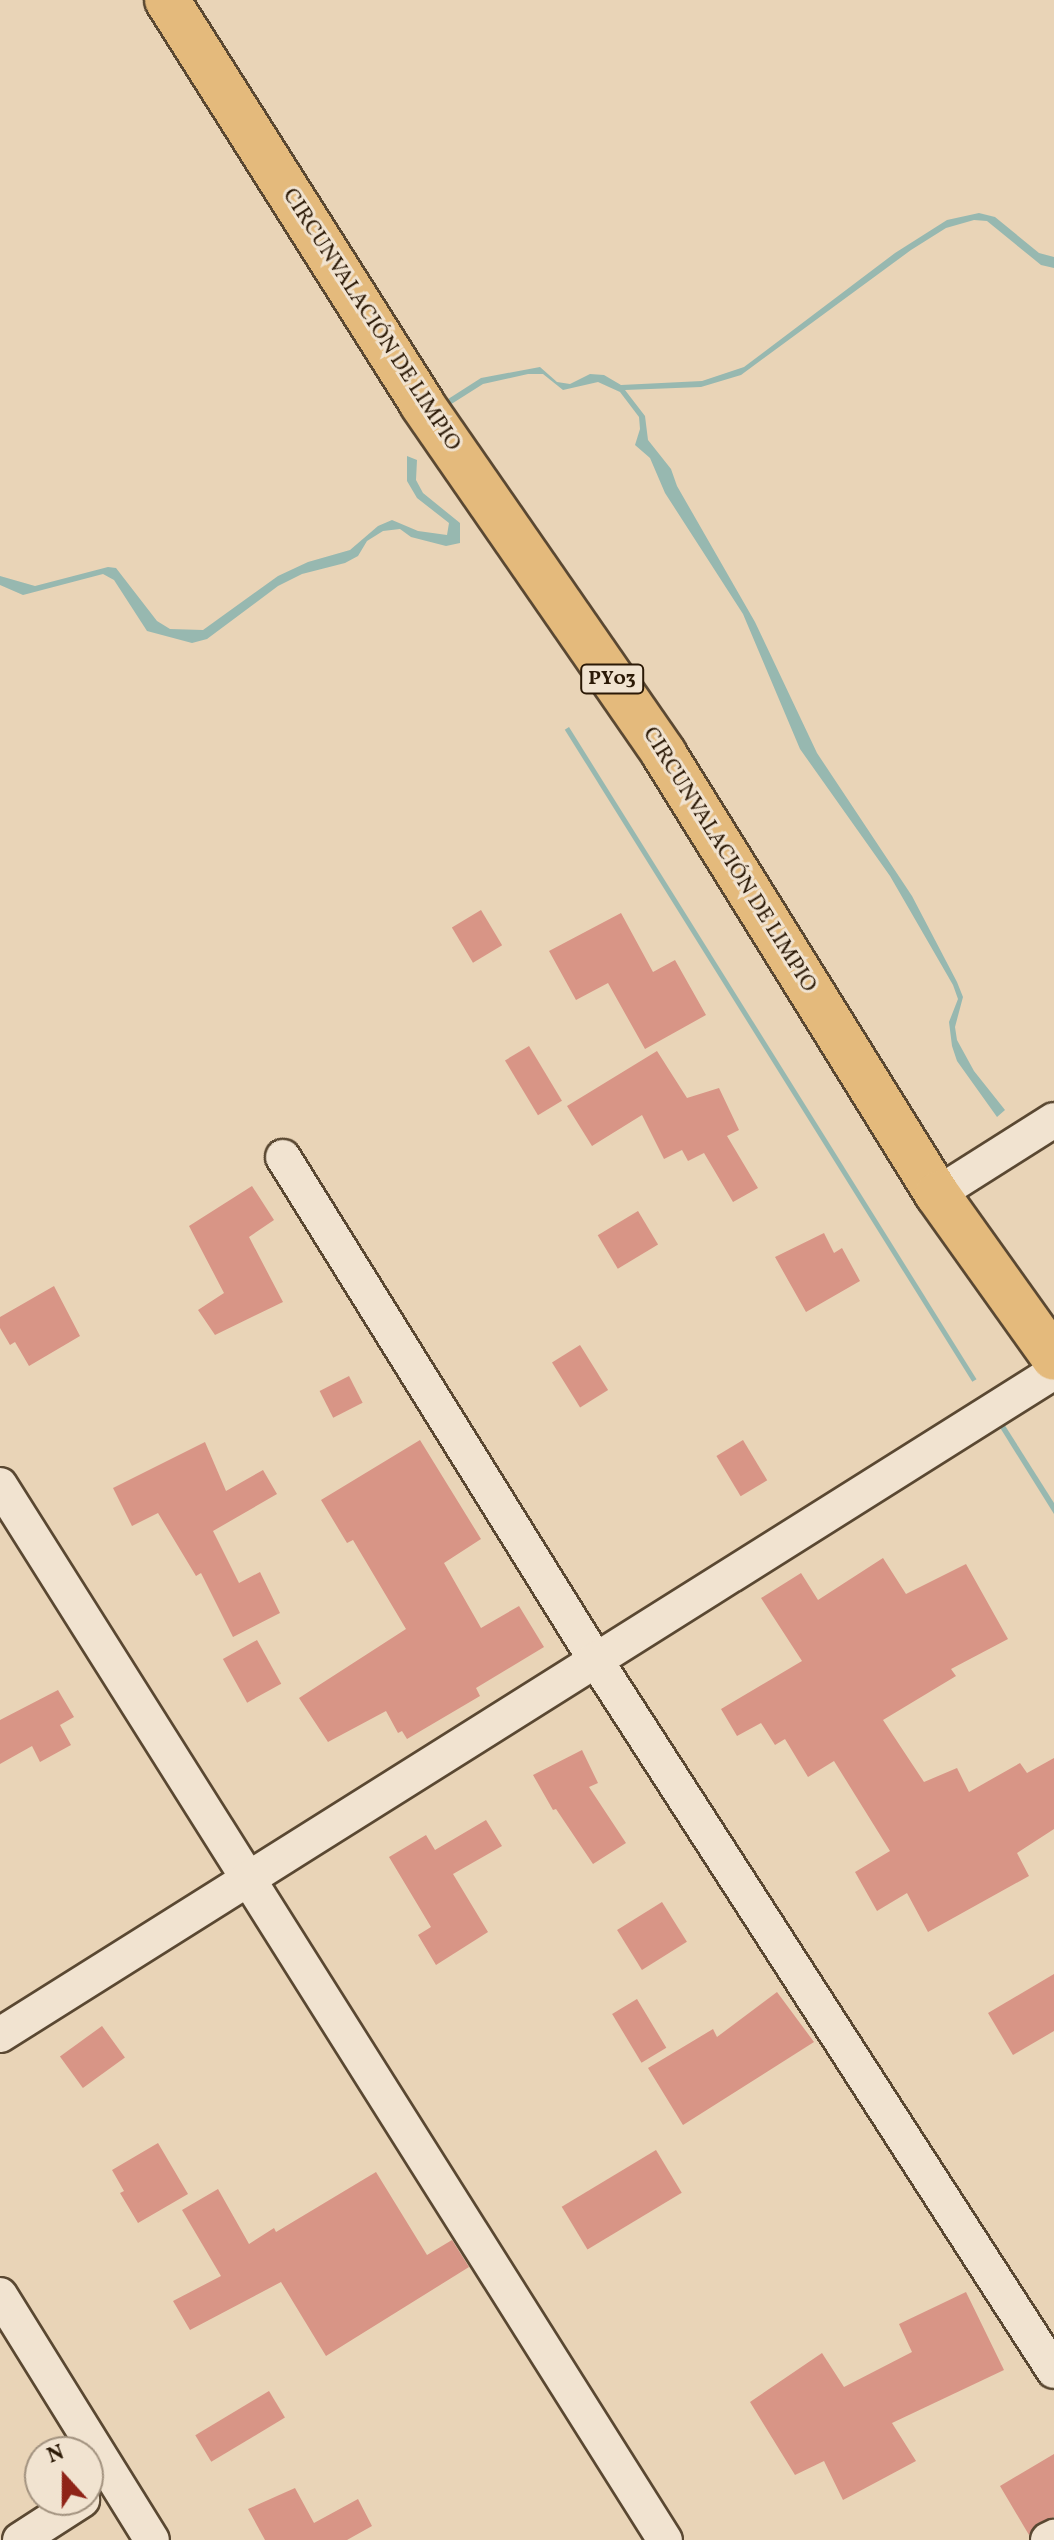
<!DOCTYPE html>
<html>
<head>
<meta charset="utf-8">
<style>
  body { margin:0 }
  #map { position:relative; width:1054px; height:2540px; overflow:hidden; background:#e9d4b7; font-family:Vollkorn,serif }
  div>[style] { position:absolute }
  .water>* { inset:0; background:#97b8b0; transform-origin:0 0 }
  .building>* { inset:0; background:#d89586; transform-origin:0 0 }
  .roads { filter:drop-shadow(2px 0 #5a4832) drop-shadow(-2px 0 #5a4832) drop-shadow(0 2px #5a4832) drop-shadow(0 -2px #5a4832) }
  .minor>* { height:34px; margin:-17px; padding:0 17px; transform-origin:17px; border-radius:17px; background:#f1e3d0 }
  .trunk>* { height:44px; margin:-22px; padding:0 22px; transform-origin:22px; border-radius:22px; background:#e4ba7c }
  span { translate:-50% -50%; white-space:nowrap; text-align:center; line-height:1.15; -webkit-text-stroke:6px #f1e3d0; paint-order:stroke }
  .shield-label span { padding:2px 6px; background:#f1e3d0; border:2px solid; border-radius:6px; -webkit-text-stroke-width:0 }
  .shield-label { font-size:20px; color:#2b1906; font-weight:700 }
  .street-label { font-size:22px; color:#2b1906 }
  .north { position:absolute; left:24px; top:2436px; width:80px; height:80px; box-sizing:border-box; background:#f1e3d0; border:2px solid #a2927f; border-radius:50%; rotate:339deg; font-size:22px; font-weight:700; line-height:32px; text-align:center; color:#2b1906 }
  .north::after { content:''; display:block; margin:auto; width:28px; height:36px; background:#8f2418; clip-path:polygon(50% 0,100% 100%,50% 72%,0 100%) }
</style>
</head>
<body>
<div id="map">
  <div class="water">
    <div style="clip-path:polygon(979px 213px,995px 217px,1039px 253px,1054px 257px,1054px 268px,1041px 265px,987px 221px,974px 220px,946px 228px,911px 250px,741px 375px,701px 387px,625px 390px,645px 416px,648px 440px,671px 469px,677px 486px,755px 622px,817px 753px,912px 896px,957px 982px,963px 997px,955px 1027px,957px 1040px,974px 1071px,1005px 1110px,997px 1117px,957px 1061px,952px 1046px,949px 1022px,958px 999px,953px 985px,890px 876px,800px 749px,743px 614px,665px 493px,650px 458px,635px 445px,640px 429px,639px 417px,620px 392px,598px 382px,563px 390px,543px 374px,528px 374px,483px 384px,434px 415px,431px 410px,481px 378px,540px 367px,557px 382px,570px 384px,590px 374px,604px 375px,621px 385px,702px 381px,744px 367px,895px 253px,947px 220px)"></div>
    <div style="clip-path:polygon(407px 456px,417px 460px,416px 480px,423px 493px,460px 523px,460px 543px,446px 546px,411px 537px,400px 529px,383px 531px,367px 541px,358px 556px,345px 563px,302px 574px,278px 586px,207px 639px,192px 643px,147px 631px,114px 580px,103px 574px,23px 595px,0 585px,0 576px,35px 586px,108px 567px,116px 568px,157px 621px,170px 629px,203px 630px,278px 576px,308px 562px,350px 550px,378px 526px,392px 520px,418px 531px,447px 535px,449px 523px,417px 498px,407px 481px)"></div>
    <div style="left:569px;top:727px;width:769px;height:5px;rotate:58deg"></div>
    <div style="clip-path:polygon(1004px 1424px,1054px 1503px,1054px 1514px,999px 1426px)"></div>
  </div>
  <div class="building">
    <div style="left:481px;top:910px;width:41px;height:34px;rotate:59deg"></div>
    <div style="clip-path:polygon(621px 913px,653px 972px,675px 960px,706px 1015px,645px 1049px,608px 983px,576px 1000px,549px 951px)"></div>
    <div style="left:529px;top:1046px;width:64px;height:28px;rotate:59deg"></div>
    <div style="clip-path:polygon(657px 1051px,687px 1098px,719px 1088px,739px 1130px,727px 1136px,758px 1188px,733px 1202px,704px 1153px,688px 1161px,682px 1150px,664px 1159px,642px 1115px,592px 1146px,567px 1106px)"></div>
    <div style="clip-path:polygon(252px 1186px,274px 1220px,249px 1237px,283px 1302px,215px 1335px,198px 1310px,224px 1293px,189px 1226px)"></div>
    <div style="left:638px;top:1211px;width:39px;height:47px;rotate:59deg"></div>
    <div style="clip-path:polygon(824px 1233px,834px 1253px,842px 1248px,860px 1281px,806px 1312px,775px 1257px)"></div>
    <div style="clip-path:polygon(54px 1286px,80px 1336px,29px 1366px,15px 1342px,10px 1345px,0 1328px,0 1317px)"></div>
    <div style="left:580px;top:1345px;width:53px;height:33px;rotate:58deg"></div>
    <div style="left:349px;top:1376px;width:30px;height:33px;rotate:63deg"></div>
    <div style="clip-path:polygon(420px 1440px,481px 1539px,444px 1563px,481px 1628px,519px 1606px,544px 1647px,476px 1688px,480px 1696px,407px 1739px,402px 1731px,398px 1733px,386px 1711px,328px 1742px,299px 1698px,406px 1629px,353px 1540px,347px 1543px,321px 1500px)"></div>
    <div style="left:743px;top:1440px;width:47px;height:31px;rotate:59deg"></div>
    <div style="clip-path:polygon(205px 1442px,226px 1491px,263px 1470px,277px 1494px,213px 1531px,239px 1583px,260px 1572px,280px 1613px,233px 1637px,201px 1573px,196px 1576px,158px 1513px,132px 1526px,113px 1488px)"></div>
    <div style="clip-path:polygon(883px 1558px,906px 1594px,966px 1564px,1008px 1639px,951px 1669px,956px 1676px,883px 1720px,924px 1782px,957px 1768px,969px 1792px,1020px 1763px,1027px 1773px,1054px 1758px,1054px 1829px,1017px 1853px,1029px 1876px,928px 1932px,907px 1893px,877px 1911px,855px 1872px,890px 1851px,834px 1761px,808px 1777px,785px 1739px,775px 1745px,761px 1723px,737px 1736px,721px 1709px,802px 1661px,761px 1598px,801px 1573px,818px 1600px)"></div>
    <div style="left:257px;top:1640px;width:50px;height:39px;rotate:61deg"></div>
    <div style="clip-path:polygon(58px 1690px,74px 1717px,60px 1725px,71px 1745px,40px 1762px,32px 1746px,0 1764px,0 1720px)"></div>
    <div style="clip-path:polygon(582px 1750px,598px 1783px,589px 1787px,626px 1843px,593px 1864px,556px 1809px,553px 1810px,533px 1775px)"></div>
    <div style="clip-path:polygon(486px 1820px,502px 1846px,453px 1874px,488px 1932px,436px 1965px,418px 1935px,431px 1927px,389px 1857px,426px 1835px,435px 1850px)"></div>
    <div style="left:662px;top:1902px;width:47px;height:53px;rotate:58deg"></div>
    <div style="clip-path:polygon(1054px 1974px,1054px 2031px,1013px 2055px,988px 2013px)"></div>
    <div style="clip-path:polygon(777px 1992px,814px 2042px,683px 2125px,648px 2068px,713px 2029px,717px 2037px)"></div>
    <div style="left:637px;top:1999px;width:57px;height:29px;rotate:59deg"></div>
    <div style="left:102px;top:2026px;width:39px;height:52px;rotate:54deg"></div>
    <div style="clip-path:polygon(158px 2143px,188px 2194px,138px 2223px,120px 2193px,124px 2191px,112px 2170px)"></div>
    <div style="left:656px;top:2150px;width:50px;height:110px;rotate:59deg"></div>
    <div style="clip-path:polygon(376px 2172px,427px 2255px,452px 2240px,469px 2267px,326px 2356px,281px 2282px,190px 2330px,173px 2301px,221px 2276px,182px 2210px,218px 2189px,249px 2244px,274px 2228px,276px 2232px)"></div>
    <div style="clip-path:polygon(966px 2292px,1004px 2370px,892px 2423px,916px 2461px,843px 2500px,824px 2461px,795px 2475px,750px 2402px,822px 2353px,844px 2387px,912px 2352px,899px 2324px)"></div>
    <div style="left:269px;top:2391px;width:31px;height:86px;rotate:59deg"></div>
    <div style="clip-path:polygon(1054px 2454px,1054px 2517px,1038px 2523px,1029px 2535px,1000px 2486px)"></div>
    <div style="clip-path:polygon(295px 2488px,314px 2523px,358px 2499px,372px 2526px,347px 2540px,265px 2540px,248px 2509px)"></div>
  </div>
  <div class="roads">
    <div class="minor">
      <div style="left:283px;top:1157px;width:591px;rotate:58.14deg"></div>
      <div style="left:595px;top:1659px;width:847px;rotate:57.19deg"></div>
      <div style="left:937px;top:1194px;width:138px;rotate:-32.3deg"></div>
      <div style="left:0;top:1485px;width:1247px;rotate:57.78deg"></div>
      <div style="left:0;top:2035px;width:1245px;rotate:-32.17deg"></div>
      <div style="left:0;top:2295px;width:288px;rotate:58.2deg"></div>
      <div style="left:20px;top:2540px;width:74px;rotate:-32.8deg"></div>
      <div style="left:1048px;top:2540px;width:7px;rotate:-27deg"></div>
    </div>
    <div class="trunk">
      <div style="left:167px;top:0;width:478px;rotate:57.7deg"></div>
      <div style="left:422px;top:404px;width:426px;rotate:55.3deg"></div>
      <div style="left:664px;top:754px;width:518px;rotate:58.18deg"></div>
      <div style="left:937px;top:1194px;width:201px;rotate:54.5deg"></div>
    </div>
  </div>
  <div class="shield-label">
    <span style="left:612px;top:679px">PY03</span>
  </div>
  <div class="street-label">
    <span style="left:371px;top:320px;rotate:57deg">CIRCUNVALACIÓN DE LIMPIO</span>
    <span style="left:729px;top:860px;rotate:58deg">CIRCUNVALACIÓN DE LIMPIO</span>
  </div>
  <div class="north">N</div>
</div>
</body>
</html>
